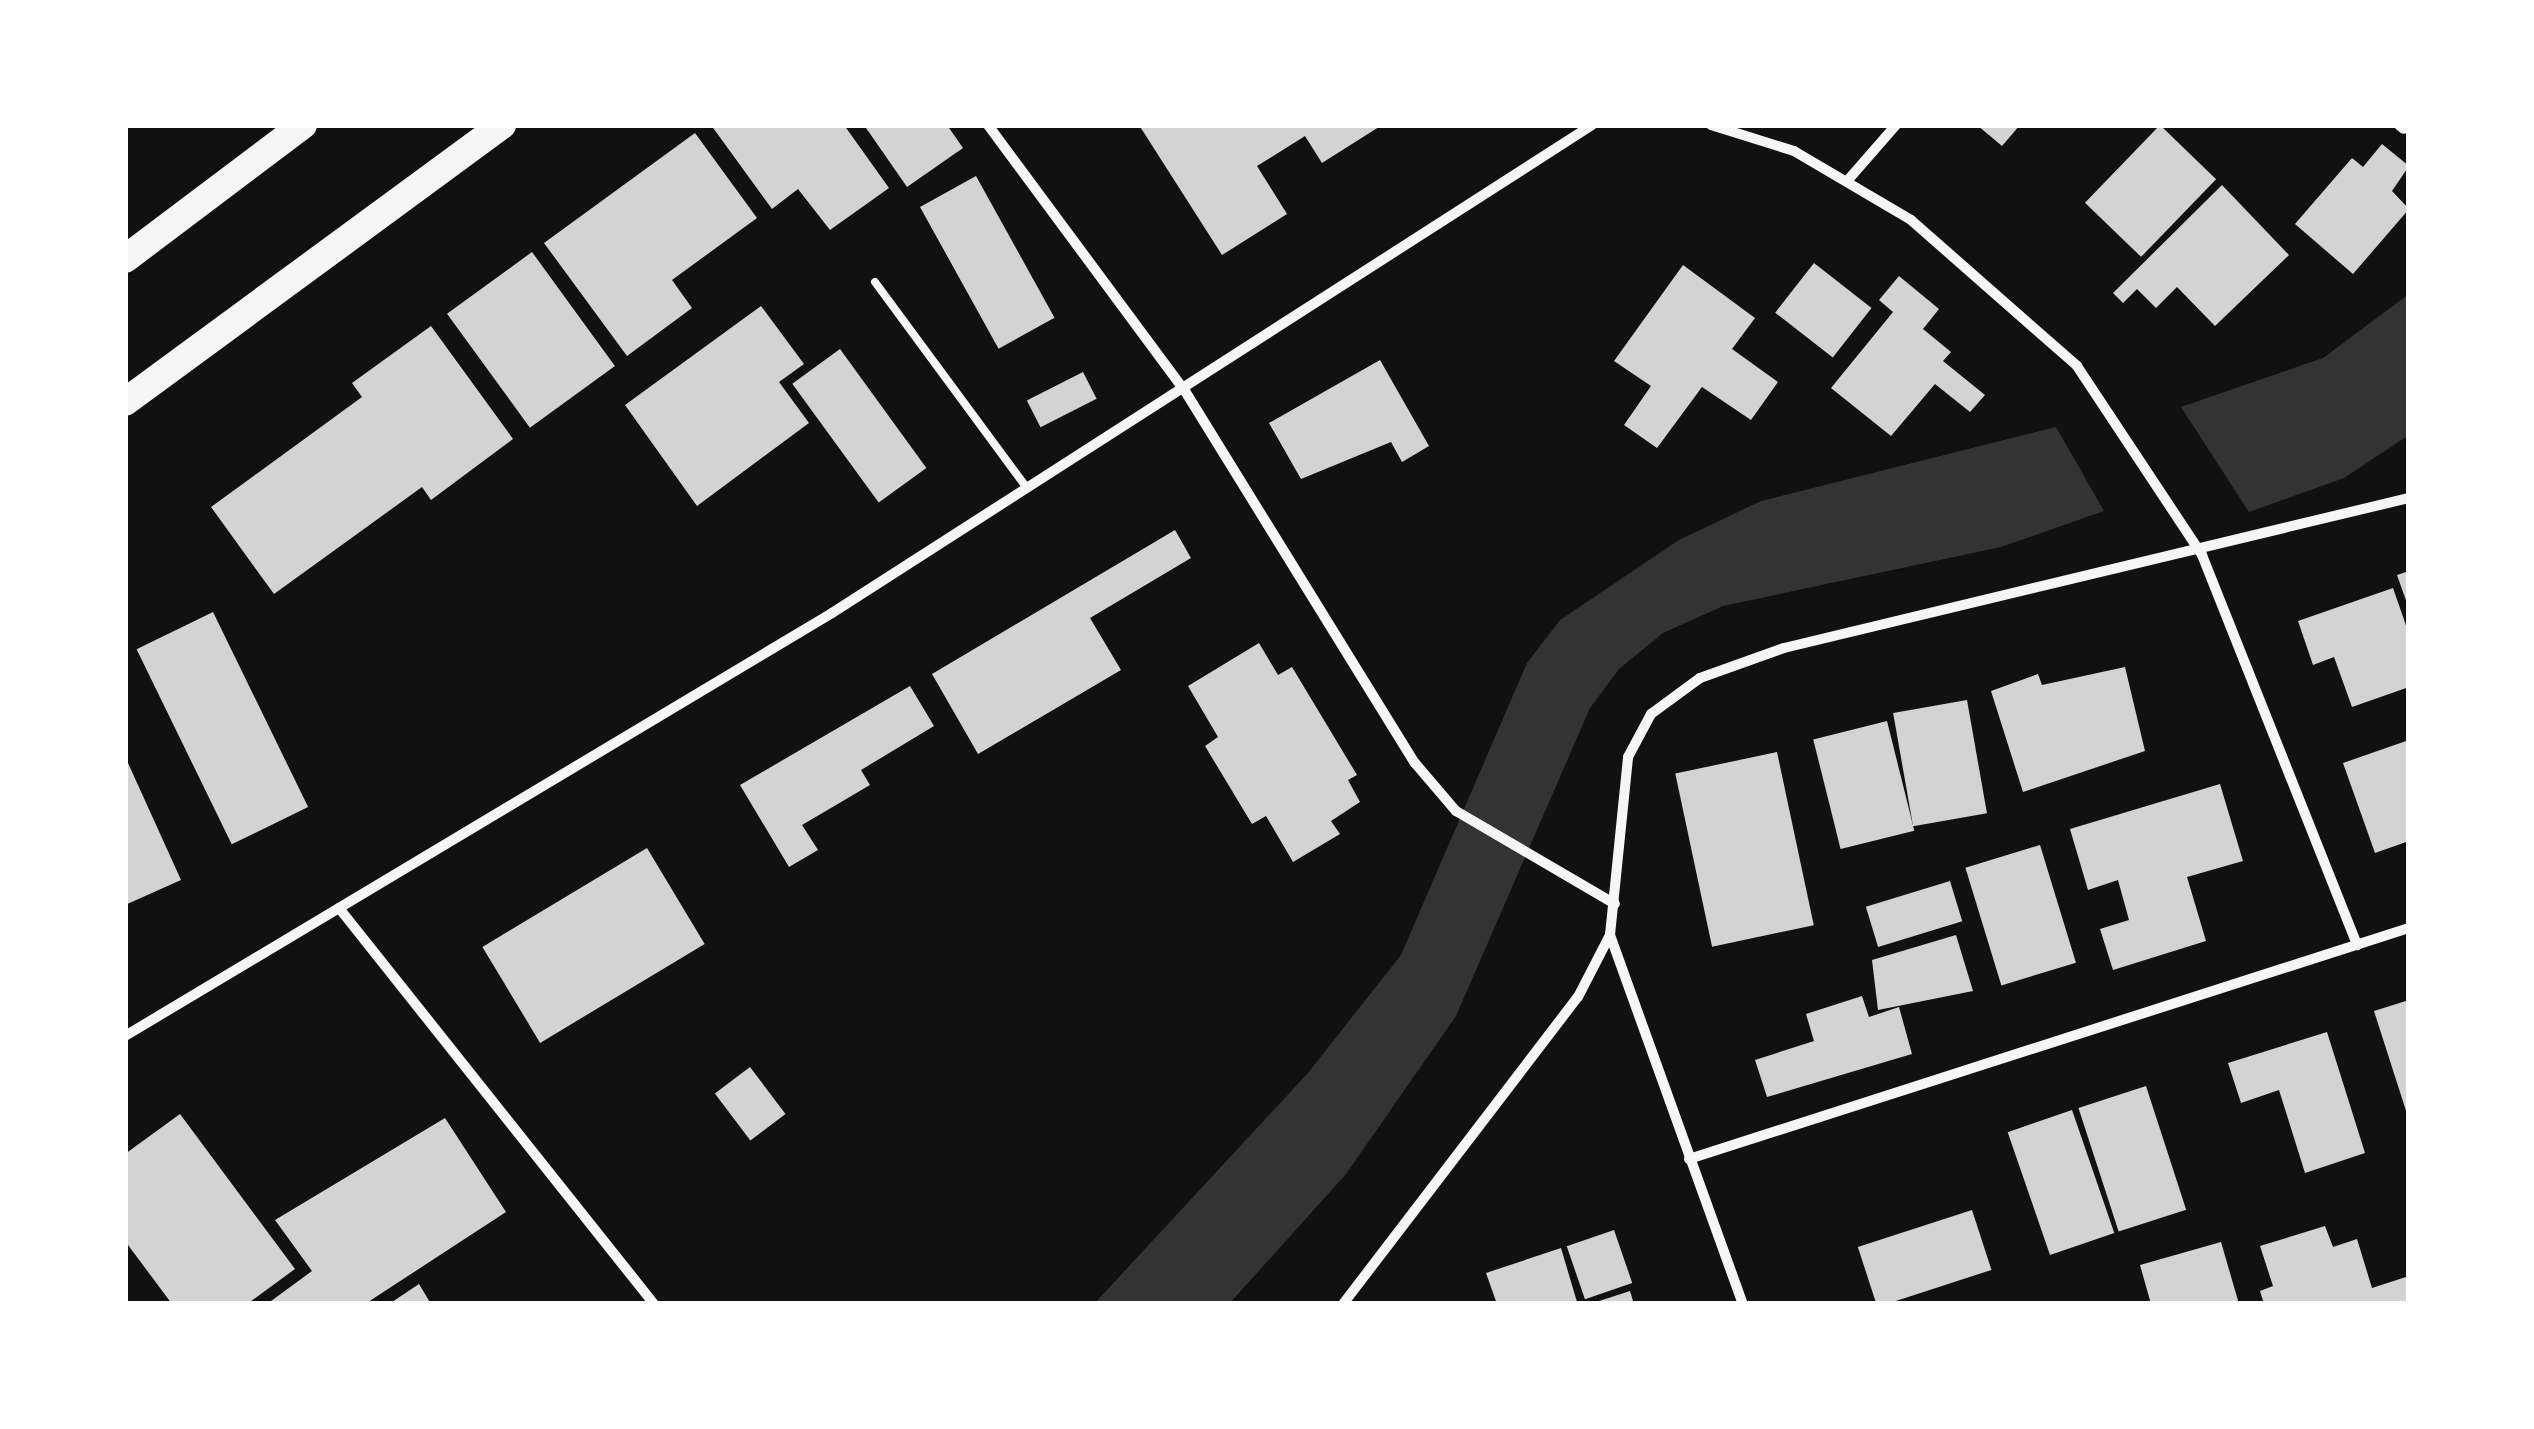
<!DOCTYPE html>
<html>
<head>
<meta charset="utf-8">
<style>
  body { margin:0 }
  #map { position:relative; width:2534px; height:1429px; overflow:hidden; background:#111; font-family:Quicksand,sans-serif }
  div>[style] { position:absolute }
  .water>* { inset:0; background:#333 }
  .building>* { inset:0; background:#d3d3d3; transform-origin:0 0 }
  .service>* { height:8px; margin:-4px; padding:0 4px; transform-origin:4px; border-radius:4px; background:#f5f5f5 }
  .minor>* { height:10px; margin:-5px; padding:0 5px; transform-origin:5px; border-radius:5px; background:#f5f5f5 }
  .trunk>* { height:28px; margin:-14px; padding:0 14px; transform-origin:14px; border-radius:14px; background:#f5f5f5 }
  span { translate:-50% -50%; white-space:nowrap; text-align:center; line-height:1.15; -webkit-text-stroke:8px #fff; paint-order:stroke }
  .frame { position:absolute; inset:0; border:128px solid #fff; pointer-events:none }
</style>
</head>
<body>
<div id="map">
  <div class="water">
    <div style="clip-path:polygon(2409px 294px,2409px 435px,2344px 478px,2249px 512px,2181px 407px,2323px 358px)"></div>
    <div style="clip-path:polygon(2056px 427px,2104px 511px,2001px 547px,1723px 606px,1663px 633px,1619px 669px,1590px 708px,1456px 1016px,1346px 1174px,1229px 1304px,1094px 1304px,1308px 1073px,1401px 955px,1527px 663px,1560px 620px,1679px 540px,1761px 501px)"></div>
  </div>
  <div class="building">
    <div style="clip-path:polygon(711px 125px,844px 125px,889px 188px,830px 230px,798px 189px,772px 209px)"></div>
    <div style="clip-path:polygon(864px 125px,947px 125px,963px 148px,907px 187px)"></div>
    <div style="clip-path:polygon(1139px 125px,1382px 125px,1322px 163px,1305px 136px,1257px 166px,1287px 214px,1222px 255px)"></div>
    <div style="clip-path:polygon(1977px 125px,2020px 125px,2002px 146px)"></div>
    <div style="left:2160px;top:125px;width:78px;height:108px;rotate:44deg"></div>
    <div style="clip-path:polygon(695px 133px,757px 218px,672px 280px,692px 308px,627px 356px,544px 243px)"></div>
    <div style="clip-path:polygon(2382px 144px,2409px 166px,2392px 191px,2409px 209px,2353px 274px,2295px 224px,2352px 158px,2363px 167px)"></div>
    <div style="left:976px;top:176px;width:162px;height:64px;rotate:61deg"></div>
    <div style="clip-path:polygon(2222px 185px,2289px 255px,2215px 326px,2177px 287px,2156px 308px,2137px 289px,2123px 303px,2113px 293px)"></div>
    <div style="left:532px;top:252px;width:141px;height:105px;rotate:54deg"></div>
    <div style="left:1814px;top:263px;width:73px;height:63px;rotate:38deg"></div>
    <div style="clip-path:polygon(1683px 265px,1755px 318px,1732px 349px,1778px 382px,1751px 420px,1702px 387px,1657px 448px,1624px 425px,1651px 386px,1614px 361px)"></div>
    <div style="clip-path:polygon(1899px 276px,1939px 309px,1923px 329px,1951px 352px,1943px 361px,1985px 395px,1970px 412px,1935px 384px,1891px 436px,1831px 388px,1893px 312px,1879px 300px)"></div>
    <div style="clip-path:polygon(761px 306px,804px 364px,779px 382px,809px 423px,697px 506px,625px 405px)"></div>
    <div style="clip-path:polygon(431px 326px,513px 439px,431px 500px,422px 487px,274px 594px,211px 507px,362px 397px,352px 383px)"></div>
    <div style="left:840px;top:349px;width:147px;height:59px;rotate:54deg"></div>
    <div style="clip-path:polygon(1380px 360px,1429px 446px,1402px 462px,1391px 442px,1301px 479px,1269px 423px)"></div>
    <div style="left:1083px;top:372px;width:30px;height:63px;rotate:63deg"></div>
    <div style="clip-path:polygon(1175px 530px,1191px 558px,1090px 618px,1121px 670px,978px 754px,932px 674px)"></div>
    <div style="clip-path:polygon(2409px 571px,2409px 606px,2408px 606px,2397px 575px)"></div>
    <div style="clip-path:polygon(2393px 588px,2409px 634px,2409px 687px,2352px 707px,2334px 657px,2313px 665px,2298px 621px)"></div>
    <div style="left:213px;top:612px;width:217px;height:85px;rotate:64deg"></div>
    <div style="clip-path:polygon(1259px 643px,1278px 675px,1292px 667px,1357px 775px,1348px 780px,1360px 802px,1331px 821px,1340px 834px,1293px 862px,1266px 816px,1252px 824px,1205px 746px,1218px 737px,1188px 686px)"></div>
    <div style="clip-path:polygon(2125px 667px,2145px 751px,2023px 792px,1991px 691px,2038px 674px,2042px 685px)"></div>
    <div style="clip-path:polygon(910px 686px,934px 726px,861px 770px,870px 785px,802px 825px,818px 850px,789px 867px,740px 785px)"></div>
    <div style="left:1967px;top:700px;width:115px;height:75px;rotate:80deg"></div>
    <div style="left:1887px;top:721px;width:113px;height:76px;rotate:76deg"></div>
    <div style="clip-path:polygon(2409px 740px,2409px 841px,2375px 853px,2343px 763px)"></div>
    <div style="left:1777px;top:752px;width:177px;height:104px;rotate:78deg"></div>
    <div style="clip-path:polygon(128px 763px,181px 880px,125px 905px,125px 765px)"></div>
    <div style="clip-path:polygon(2220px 784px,2243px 861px,2187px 877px,2206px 941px,2113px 970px,2100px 929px,2129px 920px,2118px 880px,2088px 890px,2070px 829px)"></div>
    <div style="left:2040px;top:845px;width:123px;height:78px;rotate:73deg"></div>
    <div style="left:647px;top:848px;width:112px;height:192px;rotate:59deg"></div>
    <div style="left:1950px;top:881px;width:42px;height:88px;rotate:73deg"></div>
    <div style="clip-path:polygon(1956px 935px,1973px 991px,1878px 1010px,1872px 960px)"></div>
    <div style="clip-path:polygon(1862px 996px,1869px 1017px,1899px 1007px,1912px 1054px,1767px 1097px,1755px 1060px,1814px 1041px,1806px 1014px)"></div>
    <div style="clip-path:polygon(2409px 1000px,2409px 1117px,2408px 1117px,2374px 1011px)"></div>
    <div style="clip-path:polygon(2327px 1032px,2365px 1153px,2305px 1173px,2279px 1090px,2241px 1103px,2228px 1063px)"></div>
    <div style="left:750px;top:1067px;width:59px;height:44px;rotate:53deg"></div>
    <div style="left:2146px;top:1086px;width:130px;height:71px;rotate:72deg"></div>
    <div style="left:2072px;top:1110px;width:130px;height:68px;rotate:71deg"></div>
    <div style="clip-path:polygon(180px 1114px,295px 1269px,247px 1304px,172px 1304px,125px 1241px,125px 1154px)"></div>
    <div style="clip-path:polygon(445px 1118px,506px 1212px,365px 1304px,267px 1304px,312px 1271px,275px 1220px)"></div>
    <div style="left:1972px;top:1210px;width:63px;height:120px;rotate:72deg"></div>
    <div style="clip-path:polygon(2325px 1226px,2333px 1247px,2357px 1239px,2372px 1288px,2409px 1276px,2409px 1304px,2264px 1304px,2260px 1291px,2273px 1286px,2260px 1246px)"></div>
    <div style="left:1614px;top:1230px;width:56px;height:50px;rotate:71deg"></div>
    <div style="clip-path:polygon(2221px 1242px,2239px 1304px,2151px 1304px,2140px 1265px)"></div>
    <div style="clip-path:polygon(1561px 1248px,1577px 1302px,1497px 1304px,1486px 1273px)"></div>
    <div style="clip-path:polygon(419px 1284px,431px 1304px,389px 1304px)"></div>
    <div style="clip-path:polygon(1630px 1291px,1634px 1304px,1593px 1304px,1593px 1303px)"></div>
  </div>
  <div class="service">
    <div style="left:875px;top:282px;width:255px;rotate:53.6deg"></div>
  </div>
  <div class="minor">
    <div style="left:988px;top:125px;width:331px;rotate:53.5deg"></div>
    <div style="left:1185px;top:391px;width:437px;rotate:58.3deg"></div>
    <div style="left:1415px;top:763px;width:63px;rotate:49.5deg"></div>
    <div style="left:1456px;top:811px;width:184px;rotate:30.3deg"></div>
    <div style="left:1711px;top:125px;width:87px;rotate:17.4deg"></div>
    <div style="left:1794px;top:151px;width:136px;rotate:30.5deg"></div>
    <div style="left:1911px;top:220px;width:221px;rotate:41.3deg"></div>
    <div style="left:2077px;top:366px;width:227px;rotate:56.5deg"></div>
    <div style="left:2202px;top:555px;width:420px;rotate:68.3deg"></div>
    <div style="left:2399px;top:125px;width:6px;rotate:39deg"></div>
    <div style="left:1848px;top:180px;width:73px;rotate:-48.9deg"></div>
    <div style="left:339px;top:908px;width:506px;rotate:51.5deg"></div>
    <div style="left:1610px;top:935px;width:392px;rotate:70.2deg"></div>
    <div style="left:125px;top:1036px;width:824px;rotate:-30.89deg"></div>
    <div style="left:832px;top:613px;width:903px;rotate:-32.7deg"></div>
    <div style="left:1689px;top:1159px;width:756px;rotate:-17.79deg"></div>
    <div style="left:1343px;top:1304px;width:387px;rotate:-52.6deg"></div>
    <div style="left:1578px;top:997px;width:70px;rotate:-62.7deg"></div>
    <div style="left:1610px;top:935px;width:179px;rotate:-84.2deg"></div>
    <div style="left:1628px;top:757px;width:49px;rotate:-61.9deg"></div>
    <div style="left:1651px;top:714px;width:61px;rotate:-36.3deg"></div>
    <div style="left:1700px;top:678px;width:89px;rotate:-19.7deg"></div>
    <div style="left:1784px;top:648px;width:643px;rotate:-13.5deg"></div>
  </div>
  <div class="trunk">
    <div style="left:125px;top:259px;width:223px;rotate:-37deg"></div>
    <div style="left:125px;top:402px;width:468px;rotate:-36.3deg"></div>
  </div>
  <div class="frame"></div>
</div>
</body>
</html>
